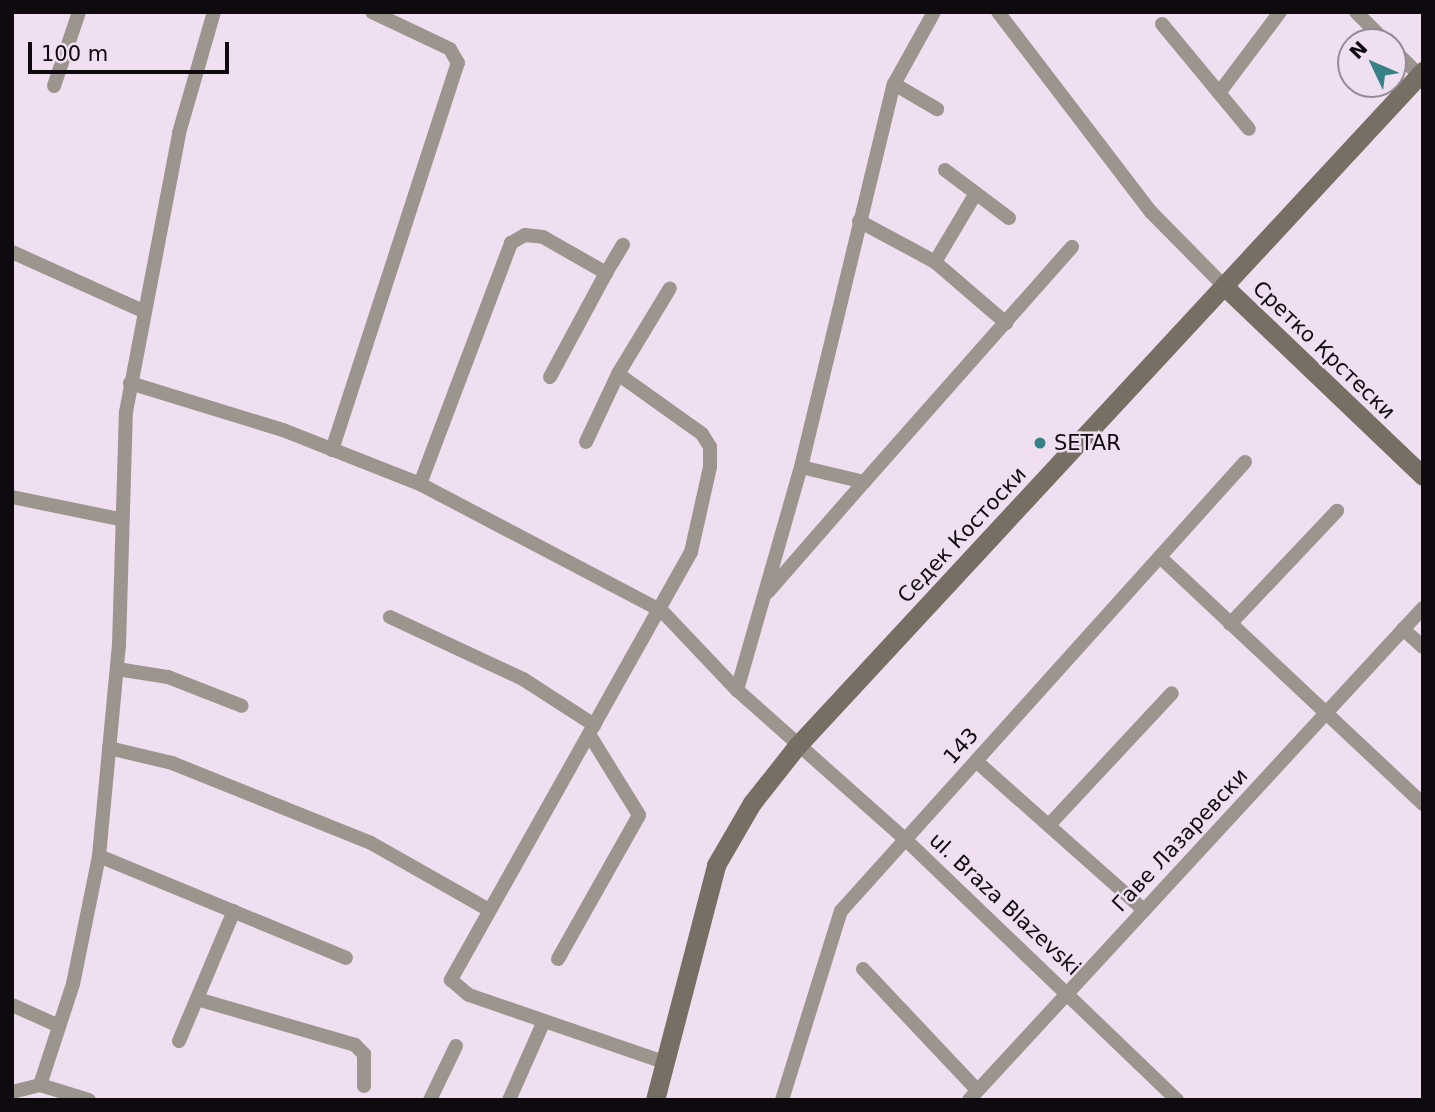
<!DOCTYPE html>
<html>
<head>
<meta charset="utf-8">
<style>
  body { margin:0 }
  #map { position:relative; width:1435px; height:1112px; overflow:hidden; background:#efdff1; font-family:"DejaVu Sans",sans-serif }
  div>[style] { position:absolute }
  .minor>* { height:14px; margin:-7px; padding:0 7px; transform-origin:7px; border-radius:7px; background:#9c958d }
  .secondary>* { height:19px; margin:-9.5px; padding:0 9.5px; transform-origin:9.5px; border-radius:9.5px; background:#786f64 }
  .dots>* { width:19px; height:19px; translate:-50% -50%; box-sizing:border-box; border:4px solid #efdff1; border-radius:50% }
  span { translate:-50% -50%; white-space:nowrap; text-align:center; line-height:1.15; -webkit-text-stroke:5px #efdff1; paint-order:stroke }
  .street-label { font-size:21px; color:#0f0a10 }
  .poi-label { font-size:21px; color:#0f0a10 }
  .left { translate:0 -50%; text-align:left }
  .frame { position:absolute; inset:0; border:14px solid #0f0a10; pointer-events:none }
  .north { position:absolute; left:1337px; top:28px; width:70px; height:70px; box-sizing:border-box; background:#efdff1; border:2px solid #958a97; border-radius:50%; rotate:314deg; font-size:19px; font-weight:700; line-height:28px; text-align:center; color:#0f0a10 }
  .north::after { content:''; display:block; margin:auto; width:24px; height:32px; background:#388187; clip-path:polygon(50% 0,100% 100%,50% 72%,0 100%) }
  .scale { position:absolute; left:28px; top:42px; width:201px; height:32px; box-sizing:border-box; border:4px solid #0f0a10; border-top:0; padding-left:9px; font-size:21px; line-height:24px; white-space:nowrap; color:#0f0a10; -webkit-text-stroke:5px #efdff1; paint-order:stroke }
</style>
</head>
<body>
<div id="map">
  <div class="minor">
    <div style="left:998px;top:12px;width:252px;rotate:52.6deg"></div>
    <div style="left:1151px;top:212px;width:104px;rotate:45.4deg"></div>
    <div style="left:1356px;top:12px;width:42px;rotate:45deg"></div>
    <div style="left:1162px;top:24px;width:136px;rotate:50.4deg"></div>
    <div style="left:1393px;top:49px;width:42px;rotate:45deg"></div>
    <div style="left:894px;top:84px;width:50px;rotate:30.2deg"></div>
    <div style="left:54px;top:86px;width:78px;rotate:-71.3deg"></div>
    <div style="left:1219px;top:93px;width:101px;rotate:-53deg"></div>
    <div style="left:945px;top:170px;width:80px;rotate:36.9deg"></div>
    <div style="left:859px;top:221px;width:86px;rotate:28.3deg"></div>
    <div style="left:935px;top:262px;width:94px;rotate:40.7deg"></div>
    <div style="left:12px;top:252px;width:144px;rotate:24.2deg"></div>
    <div style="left:935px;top:262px;width:80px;rotate:-59.3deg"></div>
    <div style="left:618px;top:374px;width:100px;rotate:-58.8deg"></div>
    <div style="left:550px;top:377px;width:118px;rotate:-61.7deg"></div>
    <div style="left:130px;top:383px;width:160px;rotate:17.1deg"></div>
    <div style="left:283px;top:430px;width:147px;rotate:21.5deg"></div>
    <div style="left:420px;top:484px;width:273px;rotate:27.7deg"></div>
    <div style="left:662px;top:611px;width:109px;rotate:46.5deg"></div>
    <div style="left:737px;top:690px;width:225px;rotate:41.6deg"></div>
    <div style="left:905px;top:839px;width:377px;rotate:43.8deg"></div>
    <div style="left:586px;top:442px;width:75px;rotate:-64.8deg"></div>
    <div style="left:618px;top:374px;width:103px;rotate:35.5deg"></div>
    <div style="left:702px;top:434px;width:15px;rotate:58deg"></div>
    <div style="left:710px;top:447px;width:20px;rotate:90deg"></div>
    <div style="left:710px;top:467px;width:87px;rotate:102.6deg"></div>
    <div style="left:691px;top:552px;width:491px;rotate:119.3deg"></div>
    <div style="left:451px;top:980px;width:23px;rotate:40deg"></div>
    <div style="left:469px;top:995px;width:208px;rotate:19deg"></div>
    <div style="left:332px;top:450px;width:407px;rotate:-72deg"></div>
    <div style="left:458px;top:63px;width:16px;rotate:-120deg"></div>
    <div style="left:450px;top:49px;width:86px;rotate:-154.6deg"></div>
    <div style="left:801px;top:467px;width:65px;rotate:13.4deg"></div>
    <div style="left:864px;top:482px;width:314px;rotate:-48.5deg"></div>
    <div style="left:420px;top:484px;width:258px;rotate:-69.3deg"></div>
    <div style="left:511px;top:243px;width:16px;rotate:-30deg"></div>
    <div style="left:525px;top:235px;width:18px;rotate:6deg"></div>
    <div style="left:543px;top:237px;width:73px;rotate:29.7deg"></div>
    <div style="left:606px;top:273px;width:33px;rotate:-59deg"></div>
    <div style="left:12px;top:497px;width:109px;rotate:11.6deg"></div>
    <div style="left:1160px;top:557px;width:361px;rotate:43.2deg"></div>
    <div style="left:768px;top:592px;width:146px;rotate:-48.9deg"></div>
    <div style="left:390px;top:617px;width:147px;rotate:25deg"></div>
    <div style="left:523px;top:679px;width:85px;rotate:32.9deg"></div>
    <div style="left:1230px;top:624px;width:156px;rotate:-46.6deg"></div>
    <div style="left:1403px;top:629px;width:27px;rotate:42deg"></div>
    <div style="left:117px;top:669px;width:52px;rotate:8.9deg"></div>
    <div style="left:168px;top:677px;width:79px;rotate:21.4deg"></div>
    <div style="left:737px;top:690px;width:232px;rotate:-74deg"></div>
    <div style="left:801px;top:467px;width:394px;rotate:-76.4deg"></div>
    <div style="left:894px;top:84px;width:82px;rotate:-60.9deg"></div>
    <div style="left:109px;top:748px;width:65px;rotate:13.4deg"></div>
    <div style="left:172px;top:763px;width:214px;rotate:21.9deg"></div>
    <div style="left:371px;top:843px;width:133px;rotate:29.6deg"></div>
    <div style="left:976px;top:761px;width:225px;rotate:41.6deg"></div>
    <div style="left:1049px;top:825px;width:180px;rotate:-47deg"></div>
    <div style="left:99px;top:856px;width:267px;rotate:22.4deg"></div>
    <div style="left:558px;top:959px;width:165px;rotate:-60.6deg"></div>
    <div style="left:639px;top:815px;width:95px;rotate:-121.7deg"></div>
    <div style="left:863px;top:969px;width:166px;rotate:46.7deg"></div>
    <div style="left:197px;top:999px;width:165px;rotate:16.2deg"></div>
    <div style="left:355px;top:1045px;width:13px;rotate:45deg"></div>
    <div style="left:364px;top:1054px;width:32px;rotate:90deg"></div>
    <div style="left:12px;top:1005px;width:51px;rotate:24.1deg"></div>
    <div style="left:179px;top:1041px;width:141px;rotate:-67.1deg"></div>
    <div style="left:40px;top:1085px;width:51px;rotate:17deg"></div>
    <div style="left:12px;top:1092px;width:29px;rotate:-14deg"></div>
    <div style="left:40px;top:1085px;width:106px;rotate:-71.9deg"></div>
    <div style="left:73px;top:984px;width:131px;rotate:-78.5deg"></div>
    <div style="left:99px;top:856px;width:212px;rotate:-84.6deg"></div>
    <div style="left:119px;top:645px;width:233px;rotate:-88.3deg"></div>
    <div style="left:126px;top:412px;width:284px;rotate:-79.2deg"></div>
    <div style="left:179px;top:133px;width:126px;rotate:-73.9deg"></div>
    <div style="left:430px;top:1100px;width:60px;rotate:-64.3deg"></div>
    <div style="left:509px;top:1100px;width:86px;rotate:-66.1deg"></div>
    <div style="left:782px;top:1100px;width:198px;rotate:-72.7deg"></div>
    <div style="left:841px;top:911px;width:604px;rotate:-48.02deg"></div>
    <div style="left:969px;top:1100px;width:669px;rotate:-47.3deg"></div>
  </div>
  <div class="secondary">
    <div style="left:1224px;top:286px;width:275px;rotate:43.7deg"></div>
    <div style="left:655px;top:1100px;width:243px;rotate:-75.4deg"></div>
    <div style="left:716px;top:865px;width:72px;rotate:-59.9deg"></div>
    <div style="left:752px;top:803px;width:73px;rotate:-51.7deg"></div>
    <div style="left:797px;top:746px;width:921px;rotate:-47.16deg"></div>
  </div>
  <div class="dots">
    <div style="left:1040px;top:443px;background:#388187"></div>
  </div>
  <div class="street-label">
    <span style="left:1324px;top:350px;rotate:44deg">Сретко Крстески</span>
    <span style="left:962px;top:535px;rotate:-47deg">Седек Костоски</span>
    <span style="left:961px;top:746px;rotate:-48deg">143</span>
    <span style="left:1180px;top:840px;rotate:-47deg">Гаве Лазаревски</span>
    <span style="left:1005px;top:904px;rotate:43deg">ul. Braza Blazevski</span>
  </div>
  <div class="poi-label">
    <span class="left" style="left:1054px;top:443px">SETAR</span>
  </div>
  <div class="frame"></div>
  <div class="north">N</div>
  <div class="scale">100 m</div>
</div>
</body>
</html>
